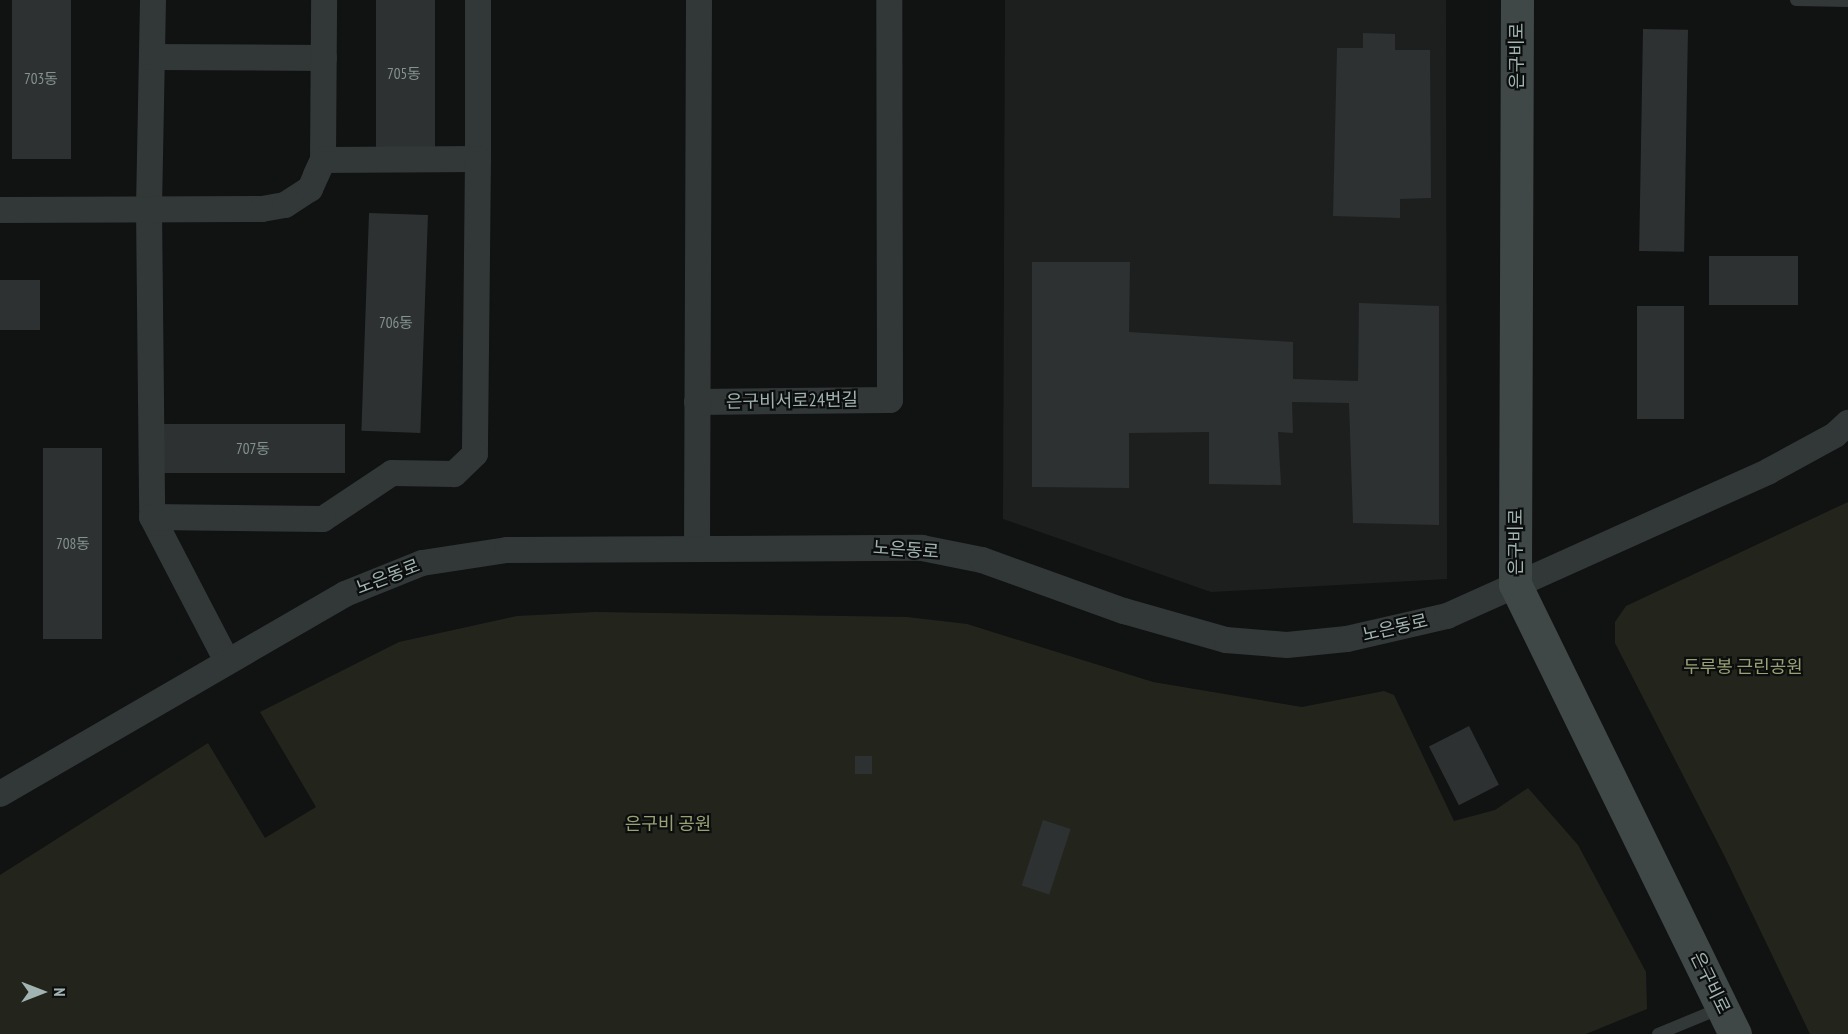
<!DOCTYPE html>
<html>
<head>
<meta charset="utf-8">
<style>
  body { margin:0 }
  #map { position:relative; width:1848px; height:1034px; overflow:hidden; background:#111212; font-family:"PT Sans Narrow","Noto Sans KR",sans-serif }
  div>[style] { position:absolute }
  .built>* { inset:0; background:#1d1f1f }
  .green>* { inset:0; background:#23251d }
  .building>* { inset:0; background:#2d3131; transform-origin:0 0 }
  .lane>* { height:12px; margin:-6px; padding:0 6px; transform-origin:6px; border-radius:6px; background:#313837 }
  .street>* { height:26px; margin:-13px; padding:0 13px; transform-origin:13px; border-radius:13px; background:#313837 }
  .secondary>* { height:33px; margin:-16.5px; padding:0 16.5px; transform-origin:16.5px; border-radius:16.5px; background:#3f4847 }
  span { translate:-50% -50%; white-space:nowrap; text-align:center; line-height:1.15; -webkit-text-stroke:4.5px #0c0d0d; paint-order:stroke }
  .number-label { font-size:15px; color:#849391 }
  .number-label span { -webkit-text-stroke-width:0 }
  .street-label { font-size:18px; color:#a1b4b1 }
  .park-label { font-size:18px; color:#99a176 }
  .north { position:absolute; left:12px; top:962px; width:60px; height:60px; -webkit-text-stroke:4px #0c0d0d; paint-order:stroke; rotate:90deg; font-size:16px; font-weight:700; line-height:24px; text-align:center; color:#a1b4b1 }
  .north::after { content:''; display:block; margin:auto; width:21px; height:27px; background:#a1b4b1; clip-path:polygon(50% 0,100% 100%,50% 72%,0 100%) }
</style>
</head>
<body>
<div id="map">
  <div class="built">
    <div style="clip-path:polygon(1005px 0,1446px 0,1447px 579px,1211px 592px,1003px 519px)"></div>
  </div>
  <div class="green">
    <div style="clip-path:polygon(1848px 502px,1848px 1034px,1810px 1034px,1724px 855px,1615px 643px,1615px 622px,1626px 606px)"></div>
    <div style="clip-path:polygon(595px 612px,907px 617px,967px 624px,1153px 682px,1302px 707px,1384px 691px,1394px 695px,1454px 821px,1495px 810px,1528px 788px,1578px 845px,1646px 972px,1647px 1009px,1586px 1034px,0 1034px,0 875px,208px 743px,265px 838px,316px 807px,260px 712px,399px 642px,517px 616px)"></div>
  </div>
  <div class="building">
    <div style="left:12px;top:0;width:59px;height:159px"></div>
    <div style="left:376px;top:0;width:59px;height:148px"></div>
    <div style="left:1643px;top:29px;width:45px;height:222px;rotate:1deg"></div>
    <div style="clip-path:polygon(1363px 33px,1395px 34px,1395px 50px,1430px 50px,1431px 198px,1400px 199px,1400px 218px,1333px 216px,1337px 48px,1363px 48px)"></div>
    <div style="left:369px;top:213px;width:59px;height:218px;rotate:2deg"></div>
    <div style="left:1709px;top:256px;width:89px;height:49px"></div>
    <div style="clip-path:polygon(1032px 262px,1130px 262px,1129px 332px,1293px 342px,1293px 379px,1358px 381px,1359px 303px,1439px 306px,1439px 525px,1353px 523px,1349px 403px,1292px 402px,1293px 433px,1278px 432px,1281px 485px,1209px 484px,1209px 432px,1129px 433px,1129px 488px,1032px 487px)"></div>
    <div style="left:0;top:280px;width:40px;height:50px"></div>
    <div style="left:1637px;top:306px;width:47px;height:113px"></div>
    <div style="left:162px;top:424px;width:183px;height:49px"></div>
    <div style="left:43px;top:448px;width:59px;height:191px"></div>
    <div style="left:1469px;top:726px;width:66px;height:45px;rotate:63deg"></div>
    <div style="left:855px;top:756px;width:17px;height:18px"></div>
    <div style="left:1043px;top:820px;width:29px;height:69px;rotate:18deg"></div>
  </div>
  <div class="lane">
    <div style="left:1796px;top:0;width:52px;rotate:1.1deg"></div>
    <div style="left:1658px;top:1034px;width:68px;rotate:-22.4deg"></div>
  </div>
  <div class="street">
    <div style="left:153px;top:0;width:209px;rotate:91.1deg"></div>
    <div style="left:149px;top:209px;width:308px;rotate:89.4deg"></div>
    <div style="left:152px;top:517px;width:162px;rotate:62.5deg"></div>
    <div style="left:478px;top:0;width:159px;rotate:90deg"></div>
    <div style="left:152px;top:57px;width:172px;rotate:0.3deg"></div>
    <div style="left:316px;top:175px;width:17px;rotate:-65deg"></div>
    <div style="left:323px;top:160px;width:160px;rotate:-89.6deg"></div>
    <div style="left:0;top:210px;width:262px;rotate:-0.2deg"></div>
    <div style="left:262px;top:209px;width:23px;rotate:-10deg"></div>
    <div style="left:285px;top:205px;width:30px;rotate:-33deg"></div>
    <div style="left:310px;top:189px;width:32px;rotate:-66deg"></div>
    <div style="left:323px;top:160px;width:155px;rotate:-0.4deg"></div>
    <div style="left:478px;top:159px;width:295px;rotate:90.6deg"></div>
    <div style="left:475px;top:454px;width:29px;rotate:136deg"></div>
    <div style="left:454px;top:474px;width:62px;rotate:-179.1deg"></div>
    <div style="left:392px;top:473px;width:83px;rotate:146.3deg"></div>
    <div style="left:323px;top:519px;width:171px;rotate:-179.3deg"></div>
    <div style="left:697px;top:402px;width:193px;rotate:-0.6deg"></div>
    <div style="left:890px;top:400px;width:400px;rotate:-90.1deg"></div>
    <div style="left:697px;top:546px;width:546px;rotate:-89.79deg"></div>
    <div style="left:0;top:794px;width:399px;rotate:-30.1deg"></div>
    <div style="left:345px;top:594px;width:83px;rotate:-21.9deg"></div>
    <div style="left:422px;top:563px;width:86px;rotate:-8.7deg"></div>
    <div style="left:507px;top:550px;width:415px;rotate:-0.3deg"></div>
    <div style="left:922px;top:548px;width:61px;rotate:11.3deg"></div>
    <div style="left:982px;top:560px;width:151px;rotate:19.8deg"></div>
    <div style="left:1124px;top:611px;width:106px;rotate:15.9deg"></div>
    <div style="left:1226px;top:640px;width:61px;rotate:4.7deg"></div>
    <div style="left:1287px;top:645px;width:60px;rotate:-5.7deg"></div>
    <div style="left:1347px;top:639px;width:103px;rotate:-13deg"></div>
    <div style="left:1447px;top:616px;width:353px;rotate:-24.2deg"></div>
    <div style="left:1769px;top:471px;width:75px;rotate:-28.6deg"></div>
    <div style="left:1835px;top:435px;width:18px;rotate:-43deg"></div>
  </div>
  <div class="secondary">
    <div style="left:1517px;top:0;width:584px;rotate:90.2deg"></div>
    <div style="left:1515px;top:584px;width:501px;rotate:63.95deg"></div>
  </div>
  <div class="number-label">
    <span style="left:404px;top:74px">705동</span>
    <span style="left:41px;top:79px">703동</span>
    <span style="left:396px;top:323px">706동</span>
    <span style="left:253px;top:449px">707동</span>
    <span style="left:73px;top:544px">708동</span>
  </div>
  <div class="street-label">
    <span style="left:1517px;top:56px;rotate:-90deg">은구비로</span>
    <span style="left:792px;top:401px;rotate:-1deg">은구비서로24번길</span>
    <span style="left:1516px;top:542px;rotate:-90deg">은구비로</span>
    <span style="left:906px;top:550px;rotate:4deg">노은동로</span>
    <span style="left:388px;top:577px;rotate:-21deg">노은동로</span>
    <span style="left:1395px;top:628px;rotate:-13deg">노은동로</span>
    <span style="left:1710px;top:983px;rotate:64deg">은구비로</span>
  </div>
  <div class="park-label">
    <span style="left:1743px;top:667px">두루봉 근린공원</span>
    <span style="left:668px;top:824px">은구비 공원</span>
  </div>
  <div class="north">N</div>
</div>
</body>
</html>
